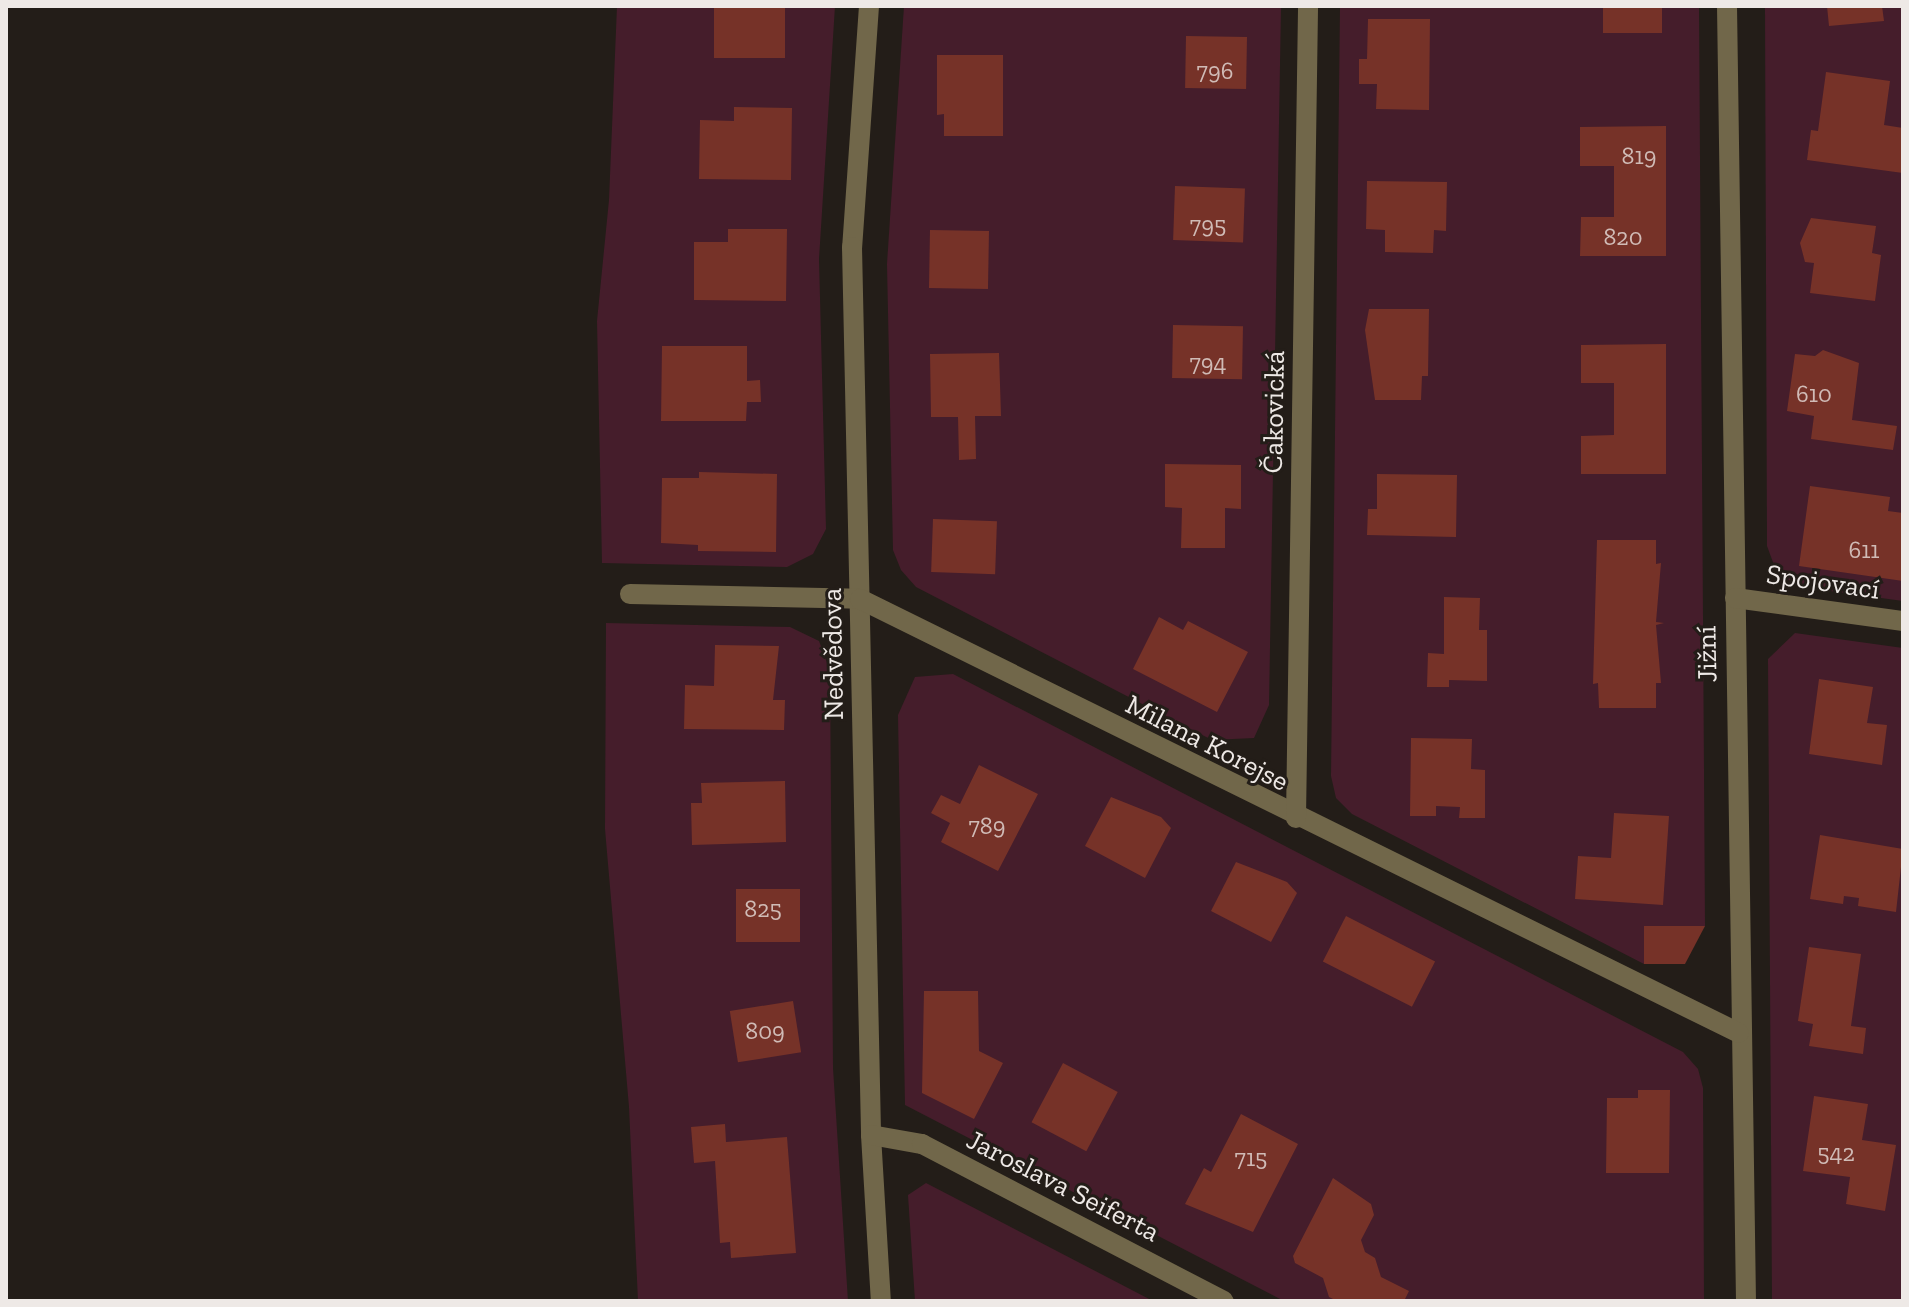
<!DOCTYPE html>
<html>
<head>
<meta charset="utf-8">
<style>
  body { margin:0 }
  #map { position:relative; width:1909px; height:1307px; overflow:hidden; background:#231d18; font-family:"Zilla Slab",serif }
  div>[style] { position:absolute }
  .green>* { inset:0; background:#451d2b }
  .building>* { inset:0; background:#763228; transform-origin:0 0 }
  .street>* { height:20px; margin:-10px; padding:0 10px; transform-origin:10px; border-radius:10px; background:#71674a }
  span { translate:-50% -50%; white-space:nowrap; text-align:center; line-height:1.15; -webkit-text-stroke:6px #231d18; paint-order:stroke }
  .number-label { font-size:24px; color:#d0bbb6 }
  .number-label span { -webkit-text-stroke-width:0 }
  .street-label { font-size:28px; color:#eee9e6 }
  .frame { position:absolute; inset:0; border:8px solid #eee9e6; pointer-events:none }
</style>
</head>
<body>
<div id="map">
  <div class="green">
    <div style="clip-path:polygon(617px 6px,835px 6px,819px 259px,826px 529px,813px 554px,787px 567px,602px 563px,597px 321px,609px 200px)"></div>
    <div style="clip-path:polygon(904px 6px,1281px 6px,1269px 705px,1254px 738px,1212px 740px,916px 587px,901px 570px,893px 550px,887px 264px)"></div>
    <div style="clip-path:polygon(1340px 6px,1699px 6px,1705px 926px,1644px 926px,1644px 964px,1352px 814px,1336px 798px,1331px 776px)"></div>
    <div style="clip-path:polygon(1765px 6px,1903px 6px,1903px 601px,1801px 587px,1777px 573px,1767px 546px)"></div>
    <div style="clip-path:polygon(606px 623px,790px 627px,819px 641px,830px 671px,833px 1068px,848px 1301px,638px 1301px,629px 1107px,605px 829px)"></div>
    <div style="clip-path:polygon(1795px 633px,1903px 648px,1903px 1301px,1772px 1301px,1768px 659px)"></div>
    <div style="clip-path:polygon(953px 674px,1683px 1052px,1698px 1069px,1703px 1088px,1704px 1301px,1284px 1301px,905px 1105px,898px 715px,915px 677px)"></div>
    <div style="clip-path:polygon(926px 1183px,1153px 1301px,915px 1301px,908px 1195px)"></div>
  </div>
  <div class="building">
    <div style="left:714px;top:6px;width:71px;height:52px"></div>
    <div style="left:1603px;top:6px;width:59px;height:27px"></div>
    <div style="clip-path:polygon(1827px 6px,1882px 6px,1884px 21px,1829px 26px)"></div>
    <div style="clip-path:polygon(1368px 19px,1430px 19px,1429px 110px,1376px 109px,1377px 84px,1359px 84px,1359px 59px,1367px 59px)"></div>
    <div style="left:1186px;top:36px;width:61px;height:52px;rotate:1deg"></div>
    <div style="clip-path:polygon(937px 55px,1003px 55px,1003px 136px,944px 136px,944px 114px,937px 115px)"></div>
    <div style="clip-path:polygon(1826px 72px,1890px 81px,1884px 125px,1903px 128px,1903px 173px,1807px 160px,1811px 130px,1818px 131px)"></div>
    <div style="clip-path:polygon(734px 107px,792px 108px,791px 180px,699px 179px,700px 120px,734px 121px)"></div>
    <div style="clip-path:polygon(1666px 126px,1666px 256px,1580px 256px,1581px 217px,1614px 217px,1614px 166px,1580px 166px,1580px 127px)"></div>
    <div style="clip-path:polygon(1367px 181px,1447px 182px,1446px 231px,1434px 230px,1433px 253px,1385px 252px,1385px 230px,1366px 229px)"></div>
    <div style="left:1175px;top:186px;width:70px;height:54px;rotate:2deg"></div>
    <div style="clip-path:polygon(1811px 218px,1876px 226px,1872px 253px,1881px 255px,1875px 301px,1810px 293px,1814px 263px,1805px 262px,1800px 243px)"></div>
    <div style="clip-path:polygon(728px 229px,787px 229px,786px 301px,694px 300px,694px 242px,728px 242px)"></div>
    <div style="left:930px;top:230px;width:59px;height:58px;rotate:1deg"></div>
    <div style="clip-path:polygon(1369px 309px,1429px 309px,1428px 376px,1422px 376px,1421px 400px,1375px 400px,1365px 330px)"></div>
    <div style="left:1173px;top:325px;width:70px;height:53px;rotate:1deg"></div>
    <div style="clip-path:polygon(1666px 344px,1666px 474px,1581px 474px,1581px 436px,1614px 435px,1614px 383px,1581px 383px,1581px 345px)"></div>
    <div style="clip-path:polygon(662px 346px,747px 346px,747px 381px,760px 380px,761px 402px,747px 402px,746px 421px,661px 421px)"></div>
    <div style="clip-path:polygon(1823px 350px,1859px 363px,1852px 420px,1897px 426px,1893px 450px,1811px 439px,1814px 416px,1787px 411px,1795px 354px,1815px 356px)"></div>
    <div style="clip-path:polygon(999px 353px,1001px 416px,975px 416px,976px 459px,959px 460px,958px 417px,931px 417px,930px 354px)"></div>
    <div style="clip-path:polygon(1165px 464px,1241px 465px,1241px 509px,1225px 508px,1225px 548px,1181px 548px,1182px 508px,1165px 507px)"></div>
    <div style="clip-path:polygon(699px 472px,777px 474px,776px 552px,698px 551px,698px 545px,661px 543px,662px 478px,699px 478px)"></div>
    <div style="clip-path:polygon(1377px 474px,1457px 475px,1456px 537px,1367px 535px,1368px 509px,1377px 509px)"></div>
    <div style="clip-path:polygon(1810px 486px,1890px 497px,1888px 511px,1903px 513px,1903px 581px,1799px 566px)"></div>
    <div style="left:933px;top:519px;width:64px;height:53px;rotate:2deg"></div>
    <div style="clip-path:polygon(1597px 540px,1656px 540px,1656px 564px,1661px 563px,1656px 622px,1664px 623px,1656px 625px,1661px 683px,1656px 683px,1656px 708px,1599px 708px,1598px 683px,1593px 684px)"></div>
    <div style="clip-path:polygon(1444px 597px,1480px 598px,1479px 630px,1487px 630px,1487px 681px,1449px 680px,1449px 687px,1427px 687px,1428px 653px,1444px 654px)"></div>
    <div style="clip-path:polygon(1159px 617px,1183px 630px,1188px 621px,1248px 652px,1217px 712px,1133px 669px)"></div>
    <div style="clip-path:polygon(715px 645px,779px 646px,773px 700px,785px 700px,784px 730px,684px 729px,685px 685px,714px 686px)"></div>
    <div style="clip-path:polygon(1819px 679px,1873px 687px,1867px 723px,1887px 725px,1882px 765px,1809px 754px)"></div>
    <div style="clip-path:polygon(1411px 738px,1472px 739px,1471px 769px,1485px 770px,1485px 818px,1459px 818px,1460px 807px,1436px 806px,1436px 816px,1410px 816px)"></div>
    <div style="clip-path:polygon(979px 765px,1038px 794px,998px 871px,941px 842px,950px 823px,931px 813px,941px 795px,960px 804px)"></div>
    <div style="clip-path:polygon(785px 781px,786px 842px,692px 845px,691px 803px,702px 803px,701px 783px)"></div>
    <div style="clip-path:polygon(1111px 797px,1161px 817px,1171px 828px,1145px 878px,1085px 846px)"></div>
    <div style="clip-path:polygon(1614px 813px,1669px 816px,1663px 905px,1575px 899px,1578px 856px,1611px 858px)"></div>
    <div style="clip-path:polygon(1820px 835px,1903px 849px,1896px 912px,1858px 906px,1859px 898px,1844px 896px,1843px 904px,1810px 899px)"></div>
    <div style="clip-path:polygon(1236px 862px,1287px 882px,1297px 893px,1271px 942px,1211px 911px)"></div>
    <div style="left:736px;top:889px;width:64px;height:53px"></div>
    <div style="left:1346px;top:916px;width:100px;height:51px;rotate:27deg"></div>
    <div style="clip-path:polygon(1644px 926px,1705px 926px,1685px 964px,1644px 964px)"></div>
    <div style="clip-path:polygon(1809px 947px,1861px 954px,1851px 1026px,1866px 1028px,1863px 1054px,1809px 1046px,1813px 1024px,1798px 1021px)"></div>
    <div style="clip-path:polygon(924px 991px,978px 991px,979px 1051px,1003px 1063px,974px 1119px,922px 1093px)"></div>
    <div style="left:793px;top:1001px;width:52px;height:64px;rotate:81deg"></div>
    <div style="left:1063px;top:1063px;width:62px;height:67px;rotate:28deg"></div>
    <div style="clip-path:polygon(1638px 1090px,1670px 1090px,1669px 1173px,1606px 1173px,1607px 1098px,1638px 1098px)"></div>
    <div style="clip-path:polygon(1814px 1096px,1868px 1104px,1862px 1140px,1896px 1145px,1885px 1211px,1846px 1204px,1850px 1177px,1803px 1171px)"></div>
    <div style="clip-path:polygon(1241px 1114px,1298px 1144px,1253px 1232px,1185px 1204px,1204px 1168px,1211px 1172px)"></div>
    <div style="clip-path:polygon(725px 1124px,726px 1142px,787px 1137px,796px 1253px,731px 1258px,730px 1242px,720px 1243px,715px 1161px,694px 1163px,691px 1127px)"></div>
    <div style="clip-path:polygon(1333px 1178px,1371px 1204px,1374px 1215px,1361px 1240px,1365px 1252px,1375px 1258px,1381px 1277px,1409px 1291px,1404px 1301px,1337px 1301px,1329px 1297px,1323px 1278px,1295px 1263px,1293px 1256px)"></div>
  </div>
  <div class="street">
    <div style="left:869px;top:6px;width:242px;rotate:94deg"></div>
    <div style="left:852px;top:247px;width:888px;rotate:88.77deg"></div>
    <div style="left:871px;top:1135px;width:166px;rotate:86.6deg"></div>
    <div style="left:1727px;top:6px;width:1295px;rotate:89.16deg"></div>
    <div style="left:630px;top:594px;width:230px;rotate:1.2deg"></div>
    <div style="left:860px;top:599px;width:980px;rotate:26.28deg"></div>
    <div style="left:1735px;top:598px;width:170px;rotate:7.8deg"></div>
    <div style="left:1296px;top:818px;width:812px;rotate:-89.15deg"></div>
    <div style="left:871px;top:1135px;width:52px;rotate:10deg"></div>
    <div style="left:922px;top:1144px;width:340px;rotate:27.5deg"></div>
  </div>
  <div class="number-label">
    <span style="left:1215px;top:71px">796</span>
    <span style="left:1639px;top:156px">819</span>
    <span style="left:1208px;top:225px">795</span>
    <span style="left:1623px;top:237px">820</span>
    <span style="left:1208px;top:363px">794</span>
    <span style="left:1814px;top:394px">610</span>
    <span style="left:1864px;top:550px">611</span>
    <span style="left:987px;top:826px">789</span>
    <span style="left:763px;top:909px">825</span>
    <span style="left:765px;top:1031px">809</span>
    <span style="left:1836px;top:1153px">542</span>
    <span style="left:1251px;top:1158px">715</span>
  </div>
  <div class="street-label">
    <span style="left:1274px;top:412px;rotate:-89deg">Čakovická</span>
    <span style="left:1823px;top:582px;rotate:8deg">Spojovací</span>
    <span style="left:833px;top:654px;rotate:-91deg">Nedvědova</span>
    <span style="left:1707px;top:654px;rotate:-91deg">Jižní</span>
    <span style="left:1207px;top:743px;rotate:27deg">Milana Korejse</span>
    <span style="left:1063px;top:1186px;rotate:27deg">Jaroslava Seiferta</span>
  </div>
  <div class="frame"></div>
</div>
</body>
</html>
